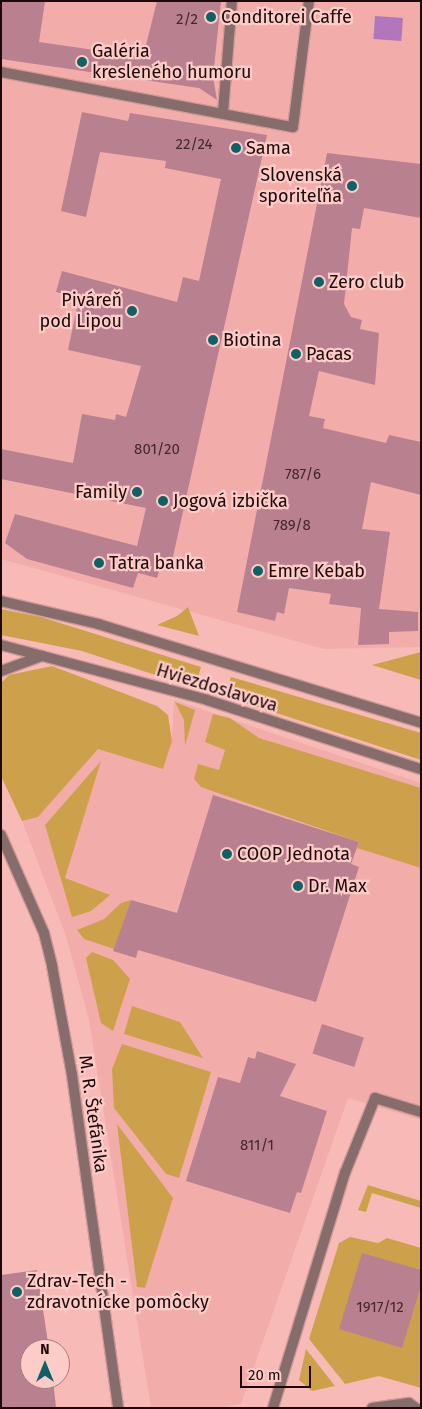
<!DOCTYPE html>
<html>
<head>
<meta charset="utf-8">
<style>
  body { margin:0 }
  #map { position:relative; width:422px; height:1409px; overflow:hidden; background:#f8bab7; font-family:"Fira Sans",sans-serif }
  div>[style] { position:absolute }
  .built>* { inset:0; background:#f2adaa }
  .green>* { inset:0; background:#cda14b }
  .water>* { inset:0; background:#b176bb; transform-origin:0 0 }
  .building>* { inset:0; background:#b98090; transform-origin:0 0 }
  .roads { filter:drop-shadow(1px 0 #d19a98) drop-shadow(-1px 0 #d19a98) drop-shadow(0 1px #d19a98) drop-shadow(0 -1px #d19a98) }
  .pedestrian>* { height:10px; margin:-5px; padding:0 5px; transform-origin:5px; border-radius:5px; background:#866d6b }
  .minor>* { height:10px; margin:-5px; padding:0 5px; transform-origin:5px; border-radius:5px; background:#866d6b }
  .dots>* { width:14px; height:14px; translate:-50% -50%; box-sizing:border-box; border:2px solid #fdcbc8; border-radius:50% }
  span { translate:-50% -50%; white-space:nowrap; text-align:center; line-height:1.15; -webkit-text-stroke:4.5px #fdcbc8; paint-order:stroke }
  .number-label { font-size:15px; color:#44272b }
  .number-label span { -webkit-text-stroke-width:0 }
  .poi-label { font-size:18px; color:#1d0909 }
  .left { translate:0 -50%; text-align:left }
  .right { translate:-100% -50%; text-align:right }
  .street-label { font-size:18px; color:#1d0909 }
  .frame { position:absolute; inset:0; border:2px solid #1d0909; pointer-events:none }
  .north { position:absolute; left:20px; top:1339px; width:50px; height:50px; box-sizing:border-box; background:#fdcbc8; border:1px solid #a37d7c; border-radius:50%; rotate:0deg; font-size:14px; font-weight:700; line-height:20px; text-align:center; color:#1d0909 }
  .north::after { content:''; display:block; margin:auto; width:18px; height:22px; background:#106166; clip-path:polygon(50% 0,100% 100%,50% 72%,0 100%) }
  .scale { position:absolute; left:240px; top:1366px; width:71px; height:22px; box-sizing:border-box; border:2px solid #1d0909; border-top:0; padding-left:6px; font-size:15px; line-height:18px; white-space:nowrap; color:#1d0909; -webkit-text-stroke:4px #fdcbc8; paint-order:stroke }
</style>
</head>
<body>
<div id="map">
  <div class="built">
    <div style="clip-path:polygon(1px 1px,421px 1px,421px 647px,324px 649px,1px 559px)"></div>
    <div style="clip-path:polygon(174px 700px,421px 783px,421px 1120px,348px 1098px,241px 1404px,218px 1408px,151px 1408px,89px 1020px,66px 936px,22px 821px,38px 817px,98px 749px,172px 741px)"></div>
  </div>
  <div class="green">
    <div style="clip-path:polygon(188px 607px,199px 636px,157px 625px,177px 616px)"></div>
    <div style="clip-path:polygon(1px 609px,41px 617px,201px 667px,195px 688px,82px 651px,1px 635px)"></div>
    <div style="clip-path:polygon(421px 652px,421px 680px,372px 665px)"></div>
    <div style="clip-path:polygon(52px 666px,157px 706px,168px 715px,172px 741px,163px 769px,98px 749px,38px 817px,22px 821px,1px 776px,1px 683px,9px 675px)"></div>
    <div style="clip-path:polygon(231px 677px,421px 733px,421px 760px,224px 696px)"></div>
    <div style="clip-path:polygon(175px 702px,195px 710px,185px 746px,184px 720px)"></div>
    <div style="clip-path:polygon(213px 714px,230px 718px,259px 738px,421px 788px,421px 868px,357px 848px,359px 842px,201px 787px,194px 779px,198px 764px,219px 770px,225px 750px,205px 742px)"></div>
    <div style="clip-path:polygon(101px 761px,65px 878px,110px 895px,91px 911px,72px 917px,45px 825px)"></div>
    <div style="clip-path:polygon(131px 900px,114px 949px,84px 939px,77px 930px,104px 919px,121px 903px)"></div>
    <div style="clip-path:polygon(92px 952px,113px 960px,130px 979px,113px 1031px,101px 1023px,86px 958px)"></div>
    <div style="clip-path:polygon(132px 1006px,180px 1022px,203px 1058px,124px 1034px)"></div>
    <div style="clip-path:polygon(122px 1044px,211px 1072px,179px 1178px,166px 1174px,114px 1108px,112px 1069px)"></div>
    <div style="clip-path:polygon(117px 1124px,173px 1198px,145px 1288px,137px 1287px)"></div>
    <div style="clip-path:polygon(368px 1185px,421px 1201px,421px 1208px,372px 1193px,366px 1212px,358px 1210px)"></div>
    <div style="clip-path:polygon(350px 1237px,378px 1243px,387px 1238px,421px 1248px,421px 1388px,379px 1376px,345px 1384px,309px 1339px,339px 1243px)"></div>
    <div style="clip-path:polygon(306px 1349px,335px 1386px,312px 1391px,299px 1380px)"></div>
  </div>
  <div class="water">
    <div style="left:375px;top:16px;width:28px;height:23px;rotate:4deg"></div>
  </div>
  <div class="building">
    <div style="clip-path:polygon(1px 1px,45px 1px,39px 42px,143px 57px,157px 1px,221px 1px,213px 77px,217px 100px,199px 88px,1px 59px)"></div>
    <div style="clip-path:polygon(82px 112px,128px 121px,130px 113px,267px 135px,172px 561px,163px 558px,157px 578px,138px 573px,133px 588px,27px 559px,5px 543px,15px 514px,137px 546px,146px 508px,1px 479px,1px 449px,73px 463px,82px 414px,115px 420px,116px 414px,126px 417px,141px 366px,68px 350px,79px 298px,56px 292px,62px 271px,177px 302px,183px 277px,199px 281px,221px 179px,165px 168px,166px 161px,100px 152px,86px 217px,61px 211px)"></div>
    <div style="clip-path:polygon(327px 153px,421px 164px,421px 218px,364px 208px,360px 229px,352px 228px,344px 304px,351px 317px,362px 320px,360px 329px,379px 333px,375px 385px,319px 371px,309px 416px,325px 419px,323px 428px,386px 443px,389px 435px,421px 442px,421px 495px,371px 482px,362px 529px,390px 532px,379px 609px,418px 612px,418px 631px,389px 632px,389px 644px,358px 645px,361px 608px,329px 604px,331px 594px,289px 588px,284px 614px,277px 612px,275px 621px,237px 612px)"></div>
    <div style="clip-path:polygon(213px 795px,359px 842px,351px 864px,359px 867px,316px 1002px,138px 950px,136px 958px,113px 951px,131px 900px,177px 913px)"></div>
    <div style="left:322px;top:1024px;width:44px;height:31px;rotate:18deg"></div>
    <div style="clip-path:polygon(257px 1051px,296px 1064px,280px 1096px,327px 1111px,301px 1193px,297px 1192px,290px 1213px,186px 1181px,218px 1077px,240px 1083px,248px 1057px,255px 1059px)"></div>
    <div style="clip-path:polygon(362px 1253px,421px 1270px,421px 1286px,402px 1348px,339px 1329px)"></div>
    <div style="clip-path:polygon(37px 1270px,49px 1349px,30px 1349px,30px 1379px,53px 1379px,56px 1408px,1px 1408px,1px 1275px)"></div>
  </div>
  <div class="roads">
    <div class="pedestrian">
      <div style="left:293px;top:127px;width:127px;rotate:-82.8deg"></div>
    </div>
    <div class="minor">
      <div style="left:1px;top:72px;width:297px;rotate:10.7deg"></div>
      <div style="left:223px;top:112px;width:111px;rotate:-85.4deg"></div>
      <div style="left:1px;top:601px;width:100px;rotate:13.3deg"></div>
      <div style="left:98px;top:624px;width:338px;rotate:17deg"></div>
      <div style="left:1px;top:645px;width:213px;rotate:14.9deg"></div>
      <div style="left:207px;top:700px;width:225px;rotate:17.9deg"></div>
      <div style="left:1px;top:671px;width:44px;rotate:-20.1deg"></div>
      <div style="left:1px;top:835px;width:107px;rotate:66.3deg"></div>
      <div style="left:44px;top:933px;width:34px;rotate:76deg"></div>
      <div style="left:52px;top:966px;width:111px;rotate:79.6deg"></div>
      <div style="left:72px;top:1075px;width:336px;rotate:82.1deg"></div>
      <div style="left:273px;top:1408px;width:246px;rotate:-73deg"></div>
      <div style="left:345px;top:1173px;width:81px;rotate:-68.2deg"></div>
      <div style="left:375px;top:1098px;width:48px;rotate:16.9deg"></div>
      <div style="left:372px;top:1408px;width:37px;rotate:-8deg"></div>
      <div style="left:409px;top:1403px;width:9px;rotate:36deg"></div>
    </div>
  </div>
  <div class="dots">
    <div style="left:211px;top:17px;background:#106166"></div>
    <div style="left:82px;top:62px;background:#106166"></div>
    <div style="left:236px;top:148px;background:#106166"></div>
    <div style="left:352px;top:186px;background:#106166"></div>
    <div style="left:319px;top:282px;background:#106166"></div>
    <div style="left:132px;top:311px;background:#106166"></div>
    <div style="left:213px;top:340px;background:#106166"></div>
    <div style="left:296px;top:354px;background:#106166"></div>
    <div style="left:137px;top:492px;background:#106166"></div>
    <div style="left:163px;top:501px;background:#106166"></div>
    <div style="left:99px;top:563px;background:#106166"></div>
    <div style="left:258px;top:571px;background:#106166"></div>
    <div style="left:227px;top:854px;background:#106166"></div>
    <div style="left:298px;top:886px;background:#106166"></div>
    <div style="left:17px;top:1292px;background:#106166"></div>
  </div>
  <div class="number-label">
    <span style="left:187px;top:20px">2/2</span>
    <span style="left:194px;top:145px">22/24</span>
    <span style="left:157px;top:450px">801/20</span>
    <span style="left:303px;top:475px">787/6</span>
    <span style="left:292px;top:526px">789/8</span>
    <span style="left:257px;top:1146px">811/1</span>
    <span style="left:380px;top:1308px">1917/12</span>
  </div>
  <div class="poi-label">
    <span class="left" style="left:221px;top:17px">Conditorei Caffe</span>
    <span class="left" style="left:92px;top:62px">Galéria<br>kresleného humoru</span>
    <span class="left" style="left:246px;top:148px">Sama</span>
    <span class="right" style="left:342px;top:186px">Slovenská<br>sporiteľňa</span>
    <span class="left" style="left:329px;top:282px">Zero club</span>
    <span class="right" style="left:122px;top:311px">Piváreň<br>pod Lipou</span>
    <span class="left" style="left:223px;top:340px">Biotina</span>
    <span class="left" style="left:306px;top:354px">Pacas</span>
    <span class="right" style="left:127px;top:492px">Family</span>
    <span class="left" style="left:173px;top:501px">Jogová izbička</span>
    <span class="left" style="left:109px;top:563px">Tatra banka</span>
    <span class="left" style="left:268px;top:571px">Emre Kebab</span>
    <span class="left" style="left:237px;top:854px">COOP Jednota</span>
    <span class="left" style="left:308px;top:886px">Dr. Max</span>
    <span class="left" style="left:27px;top:1292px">Zdrav-Tech -<br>zdravotnícke pomôcky</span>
  </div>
  <div class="street-label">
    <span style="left:217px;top:688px;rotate:17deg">Hviezdoslavova</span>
    <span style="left:93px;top:1114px;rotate:82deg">M. R. Štefánika</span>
  </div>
  <div class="frame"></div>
  <div class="north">N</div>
  <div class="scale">20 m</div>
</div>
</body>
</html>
